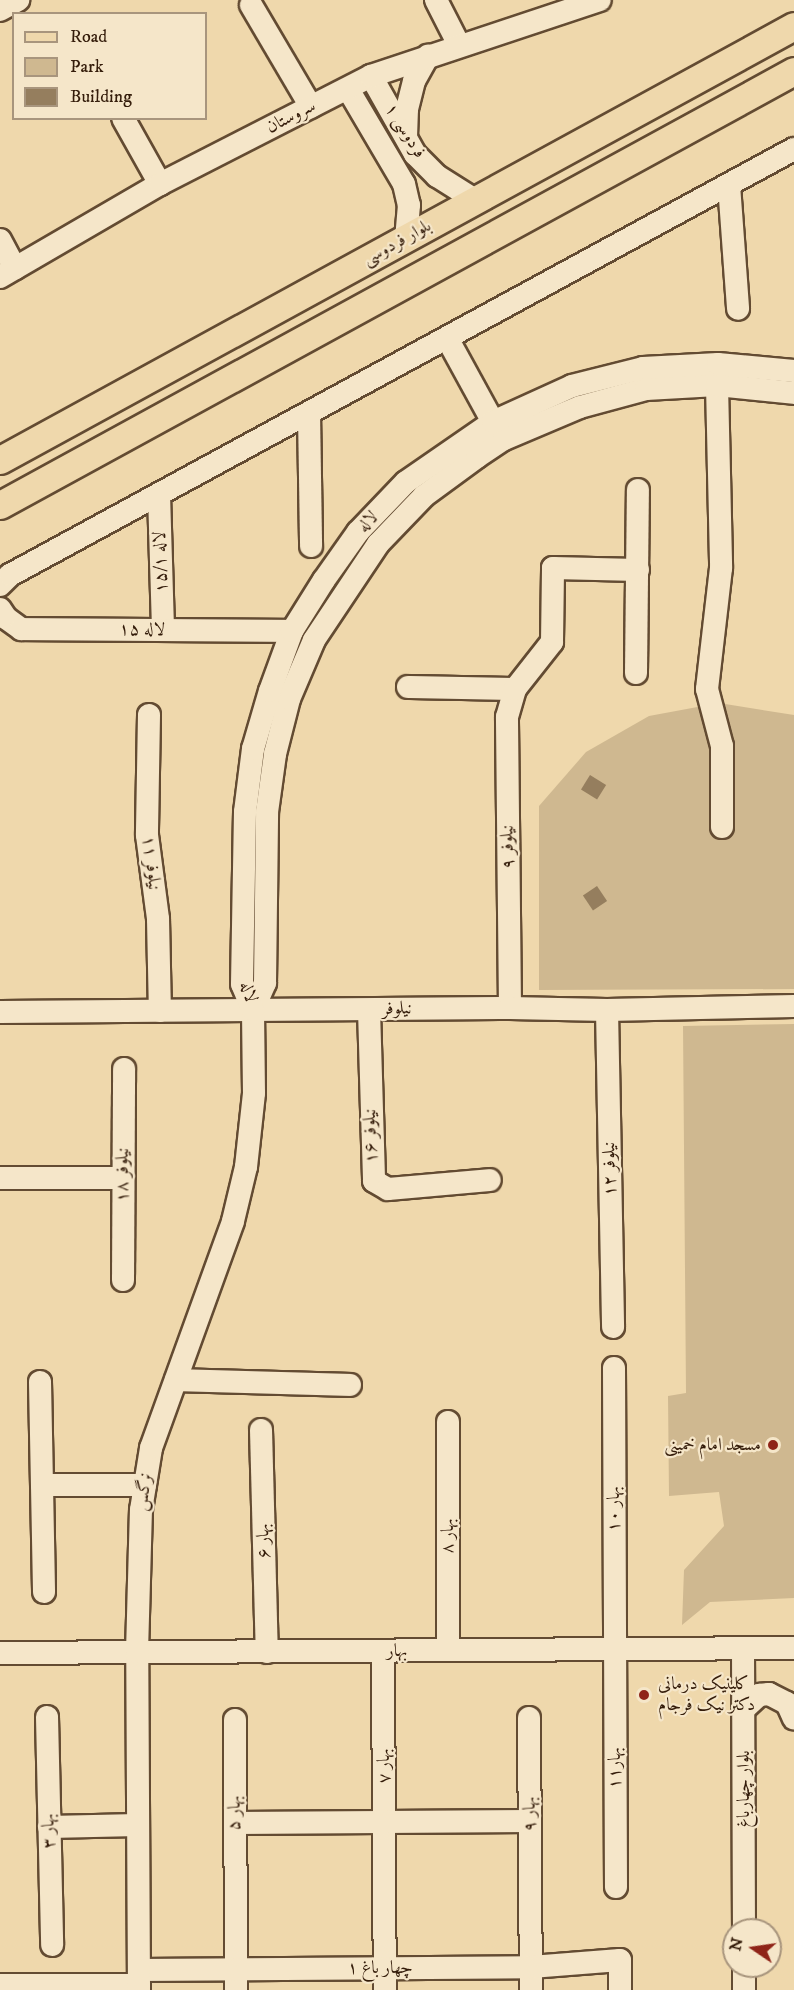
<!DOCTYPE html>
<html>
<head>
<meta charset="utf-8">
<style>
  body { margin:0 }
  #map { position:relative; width:794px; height:1990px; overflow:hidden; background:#efd8ac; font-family:"IM FELL DW Pica",Amiri,serif }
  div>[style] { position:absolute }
  .green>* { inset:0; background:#cfb890 }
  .building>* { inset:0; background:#957e5e; transform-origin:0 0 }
  .roads { filter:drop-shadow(2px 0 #634b32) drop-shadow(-2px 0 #634b32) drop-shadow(0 2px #634b32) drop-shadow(0 -2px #634b32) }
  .minor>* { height:22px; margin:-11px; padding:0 11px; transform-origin:11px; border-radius:11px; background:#f5e6c9 }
  .major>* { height:27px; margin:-13.5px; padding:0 13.5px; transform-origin:13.5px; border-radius:13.5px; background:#efd8ac }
  .dots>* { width:16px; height:16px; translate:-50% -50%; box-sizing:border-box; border:3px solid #f5e6c9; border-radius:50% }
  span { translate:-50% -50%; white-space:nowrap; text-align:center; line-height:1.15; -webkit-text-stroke:4.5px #f5e6c9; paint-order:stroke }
  .street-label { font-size:18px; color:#341c0a }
  .poi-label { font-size:18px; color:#341c0a }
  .right { translate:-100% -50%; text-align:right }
  .left { translate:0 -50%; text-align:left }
  .legend { position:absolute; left:12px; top:12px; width:195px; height:108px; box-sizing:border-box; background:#f5e6c9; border:2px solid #a8957d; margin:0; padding:8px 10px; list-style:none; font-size:18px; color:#341c0a }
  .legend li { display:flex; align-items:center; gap:12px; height:30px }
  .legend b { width:30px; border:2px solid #a8957d }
  .north { position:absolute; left:722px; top:1918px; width:60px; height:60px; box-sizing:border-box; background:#f5e6c9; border:2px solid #a8957d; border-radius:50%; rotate:283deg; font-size:16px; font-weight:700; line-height:24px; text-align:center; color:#341c0a }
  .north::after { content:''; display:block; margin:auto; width:21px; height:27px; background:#8f2418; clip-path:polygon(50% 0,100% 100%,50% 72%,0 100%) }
</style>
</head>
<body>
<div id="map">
  <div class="green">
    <div style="clip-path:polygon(719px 703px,794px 715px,794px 989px,539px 990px,539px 806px,586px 752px,649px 716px)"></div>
    <div style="clip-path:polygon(794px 1024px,794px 1598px,710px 1602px,682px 1625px,684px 1570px,724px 1526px,719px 1492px,669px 1496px,668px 1396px,686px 1393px,683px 1026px)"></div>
  </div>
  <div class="building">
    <div style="left:590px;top:775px;width:19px;height:17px;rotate:32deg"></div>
    <div style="left:597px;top:886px;width:18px;height:17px;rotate:56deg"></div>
  </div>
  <div class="roads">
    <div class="minor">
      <div style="left:436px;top:0;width:51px;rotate:62.9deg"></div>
      <div style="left:251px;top:5px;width:118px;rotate:59.5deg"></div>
      <div style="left:0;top:10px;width:21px;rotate:-29deg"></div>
      <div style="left:371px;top:76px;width:90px;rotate:60.6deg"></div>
      <div style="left:415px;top:154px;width:31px;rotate:45deg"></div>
      <div style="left:437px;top:176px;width:45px;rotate:32.3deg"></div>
      <div style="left:348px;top:89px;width:110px;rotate:59.5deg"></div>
      <div style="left:404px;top:184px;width:22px;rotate:77deg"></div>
      <div style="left:409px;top:205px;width:33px;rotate:95deg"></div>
      <div style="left:123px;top:118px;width:76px;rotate:60.7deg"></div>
      <div style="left:406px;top:137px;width:28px;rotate:-88deg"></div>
      <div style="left:407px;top:109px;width:29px;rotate:-76deg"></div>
      <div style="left:414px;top:81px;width:29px;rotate:-61deg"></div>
      <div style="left:729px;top:185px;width:124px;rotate:85.8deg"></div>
      <div style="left:0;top:240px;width:32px;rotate:62deg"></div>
      <div style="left:0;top:277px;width:185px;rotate:-30.2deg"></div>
      <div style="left:160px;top:184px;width:237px;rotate:-27.1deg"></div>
      <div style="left:371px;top:76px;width:241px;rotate:-18.4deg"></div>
      <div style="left:447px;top:338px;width:96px;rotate:61.3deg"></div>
      <div style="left:717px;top:385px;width:183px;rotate:88.7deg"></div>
      <div style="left:721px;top:568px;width:122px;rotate:96.6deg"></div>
      <div style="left:707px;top:689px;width:59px;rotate:75.3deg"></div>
      <div style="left:722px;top:746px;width:81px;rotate:90deg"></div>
      <div style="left:309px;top:413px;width:133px;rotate:89.1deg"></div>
      <div style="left:159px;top:494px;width:136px;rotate:88.3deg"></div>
      <div style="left:0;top:585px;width:14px;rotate:-45deg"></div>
      <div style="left:10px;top:575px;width:892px;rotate:-28.52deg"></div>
      <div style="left:0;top:609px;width:11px;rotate:56deg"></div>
      <div style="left:6px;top:618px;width:19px;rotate:36deg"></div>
      <div style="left:21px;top:629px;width:271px;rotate:0.4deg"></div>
      <div style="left:636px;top:673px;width:183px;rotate:-89.4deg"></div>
      <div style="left:408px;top:687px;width:107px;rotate:1.1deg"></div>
      <div style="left:149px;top:715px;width:120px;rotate:91deg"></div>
      <div style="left:147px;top:835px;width:85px;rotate:82.5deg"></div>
      <div style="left:158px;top:919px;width:92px;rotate:88.8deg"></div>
      <div style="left:510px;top:1008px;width:291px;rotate:-90.6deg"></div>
      <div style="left:507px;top:717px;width:29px;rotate:-74deg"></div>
      <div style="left:515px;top:689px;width:60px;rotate:-51.8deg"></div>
      <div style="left:552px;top:642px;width:74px;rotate:-89.2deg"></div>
      <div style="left:553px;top:568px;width:85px;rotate:1.3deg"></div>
      <div style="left:253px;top:1010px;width:30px;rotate:-66deg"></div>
      <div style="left:265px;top:983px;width:171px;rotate:-89.3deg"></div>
      <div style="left:267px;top:812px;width:59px;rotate:-82.1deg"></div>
      <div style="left:275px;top:754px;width:57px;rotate:-75.7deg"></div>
      <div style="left:289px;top:699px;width:64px;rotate:-67deg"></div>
      <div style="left:314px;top:640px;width:115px;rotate:-56.3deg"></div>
      <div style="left:378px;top:544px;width:66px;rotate:-46.2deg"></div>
      <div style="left:424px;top:496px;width:66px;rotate:-36.3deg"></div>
      <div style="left:477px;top:457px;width:32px;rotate:-34deg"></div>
      <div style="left:504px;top:439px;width:82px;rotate:-22.8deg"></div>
      <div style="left:580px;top:407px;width:68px;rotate:-15.3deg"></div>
      <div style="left:646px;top:389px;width:71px;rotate:-3.2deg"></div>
      <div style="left:717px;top:385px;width:77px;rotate:5.9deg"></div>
      <div style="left:369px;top:1010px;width:171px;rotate:88.3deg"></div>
      <div style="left:374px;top:1181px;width:16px;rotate:30deg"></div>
      <div style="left:388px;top:1189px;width:102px;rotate:-5deg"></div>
      <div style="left:607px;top:1010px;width:317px;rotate:88.9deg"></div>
      <div style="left:0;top:1012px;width:510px;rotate:-0.45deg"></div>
      <div style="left:510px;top:1008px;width:97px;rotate:1.2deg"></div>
      <div style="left:607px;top:1010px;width:187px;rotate:-1.2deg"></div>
      <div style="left:0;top:1178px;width:123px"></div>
      <div style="left:123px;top:1280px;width:211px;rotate:-89.7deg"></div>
      <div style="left:614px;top:1368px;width:519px;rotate:89.78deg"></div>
      <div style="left:176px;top:1380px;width:174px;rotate:1.6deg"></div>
      <div style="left:40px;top:1382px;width:210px;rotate:88.9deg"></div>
      <div style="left:261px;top:1430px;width:222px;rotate:88.5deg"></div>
      <div style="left:42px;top:1485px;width:103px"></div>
      <div style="left:743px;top:1648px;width:282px;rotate:89.8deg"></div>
      <div style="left:448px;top:1650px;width:228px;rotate:-90deg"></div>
      <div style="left:383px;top:1651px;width:339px;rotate:89.7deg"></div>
      <div style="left:0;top:1653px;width:794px;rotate:-0.36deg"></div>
      <div style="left:744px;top:1709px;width:21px;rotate:-43deg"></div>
      <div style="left:759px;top:1695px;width:10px;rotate:-6deg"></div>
      <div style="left:769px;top:1694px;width:20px;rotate:27deg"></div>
      <div style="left:787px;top:1703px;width:17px;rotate:66deg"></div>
      <div style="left:47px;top:1717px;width:228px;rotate:88.7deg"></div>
      <div style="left:529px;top:1718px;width:272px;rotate:89.6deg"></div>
      <div style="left:235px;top:1720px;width:270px;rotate:89.8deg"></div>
      <div style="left:235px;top:1823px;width:295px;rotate:-0.4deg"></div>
      <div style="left:49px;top:1827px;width:89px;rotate:-1.3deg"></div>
      <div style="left:744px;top:1966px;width:24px;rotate:90deg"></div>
      <div style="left:139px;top:1970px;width:392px;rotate:-0.4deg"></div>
      <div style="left:531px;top:1967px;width:89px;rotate:-4.5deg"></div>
      <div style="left:620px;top:1960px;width:30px;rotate:90deg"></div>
      <div style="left:0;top:1985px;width:139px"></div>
      <div style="left:139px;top:1990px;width:338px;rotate:-90.3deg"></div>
      <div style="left:137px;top:1652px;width:142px;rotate:-88.4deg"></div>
      <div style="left:141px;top:1510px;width:63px;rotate:-80.8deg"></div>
      <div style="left:151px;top:1448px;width:241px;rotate:-70.1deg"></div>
      <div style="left:233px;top:1221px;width:56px;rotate:-76.5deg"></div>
      <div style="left:246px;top:1167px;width:74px;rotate:-83.8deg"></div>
      <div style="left:254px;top:1093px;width:83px;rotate:-90.7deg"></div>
      <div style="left:253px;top:1010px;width:28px;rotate:-113deg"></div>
      <div style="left:242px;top:984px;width:172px;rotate:-89deg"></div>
      <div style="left:245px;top:812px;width:64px;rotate:-82.8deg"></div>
      <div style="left:253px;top:749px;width:60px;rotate:-73.7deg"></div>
      <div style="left:270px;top:691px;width:64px;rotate:-69.9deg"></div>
      <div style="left:292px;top:631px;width:60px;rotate:-57.9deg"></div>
      <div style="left:324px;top:580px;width:59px;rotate:-54.7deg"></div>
      <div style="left:358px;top:532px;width:69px;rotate:-46.2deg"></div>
      <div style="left:406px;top:482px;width:106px;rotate:-34.6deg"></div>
      <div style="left:493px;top:422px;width:87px;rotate:-24.5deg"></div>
      <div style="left:572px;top:386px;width:73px;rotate:-14.2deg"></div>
      <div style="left:643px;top:368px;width:75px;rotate:-3.1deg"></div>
      <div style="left:718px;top:364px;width:76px;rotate:5.3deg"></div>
    </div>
    <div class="major">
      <div style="left:0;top:460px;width:905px;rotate:-28.66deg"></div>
      <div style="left:0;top:505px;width:905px;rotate:-28.66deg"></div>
    </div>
  </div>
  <div class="dots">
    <div style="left:773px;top:1445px;background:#8f2418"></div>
    <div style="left:644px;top:1695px;background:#8f2418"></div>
  </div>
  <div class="street-label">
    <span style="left:291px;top:117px;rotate:-27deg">سروستان</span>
    <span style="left:405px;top:131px;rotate:58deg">فردوسی ۱</span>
    <span style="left:397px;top:243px;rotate:-29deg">بلوار فردوسی</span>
    <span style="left:368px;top:522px;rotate:-47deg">لاله</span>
    <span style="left:161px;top:562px;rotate:-92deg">لاله ۱۵/۱</span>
    <span style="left:142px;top:630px;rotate:1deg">لاله ۱۵</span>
    <span style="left:508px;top:847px;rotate:-91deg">نیلوفر ۹</span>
    <span style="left:151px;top:863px;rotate:83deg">نیلوفر ۱۱</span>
    <span style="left:248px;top:992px;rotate:70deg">لاله</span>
    <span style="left:397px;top:1009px;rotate:-1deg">نیلوفر</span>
    <span style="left:371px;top:1136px;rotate:-92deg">نیلوفر ۱۶</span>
    <span style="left:610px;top:1169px;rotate:-91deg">نیلوفر ۱۲</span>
    <span style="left:123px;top:1175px;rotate:-90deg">نیلوفر ۱۸</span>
    <span style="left:144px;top:1492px;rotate:-82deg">نرگس</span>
    <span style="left:614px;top:1509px;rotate:-90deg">بهار ۱۰</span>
    <span style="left:448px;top:1536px;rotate:-90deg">بهار ۸</span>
    <span style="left:264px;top:1541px;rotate:-92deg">بهار ۶</span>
    <span style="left:397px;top:1651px">بهار</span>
    <span style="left:384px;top:1766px;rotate:-90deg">بهار ۷</span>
    <span style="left:615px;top:1768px;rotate:-90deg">بهار۱۱</span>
    <span style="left:744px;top:1789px;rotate:-90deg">بلوار چهارباغ</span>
    <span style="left:235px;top:1813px;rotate:-90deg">بهار ۵</span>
    <span style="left:530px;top:1814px;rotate:-90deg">بهار ۹</span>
    <span style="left:49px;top:1831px;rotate:-91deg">بهار ۳</span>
    <span style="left:380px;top:1968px">چهار باغ ۱</span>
  </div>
  <div class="poi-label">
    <span class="right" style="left:761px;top:1445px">مسجد امام خمینی</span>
    <span class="left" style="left:658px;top:1695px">کلینیک درمانی<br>دکتر نیک فرجام</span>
  </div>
  <ul class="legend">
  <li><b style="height:8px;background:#efd8ac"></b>Road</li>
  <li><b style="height:16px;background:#cfb890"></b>Park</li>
  <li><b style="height:16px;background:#957e5e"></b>Building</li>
  </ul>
  <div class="north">N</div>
</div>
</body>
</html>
